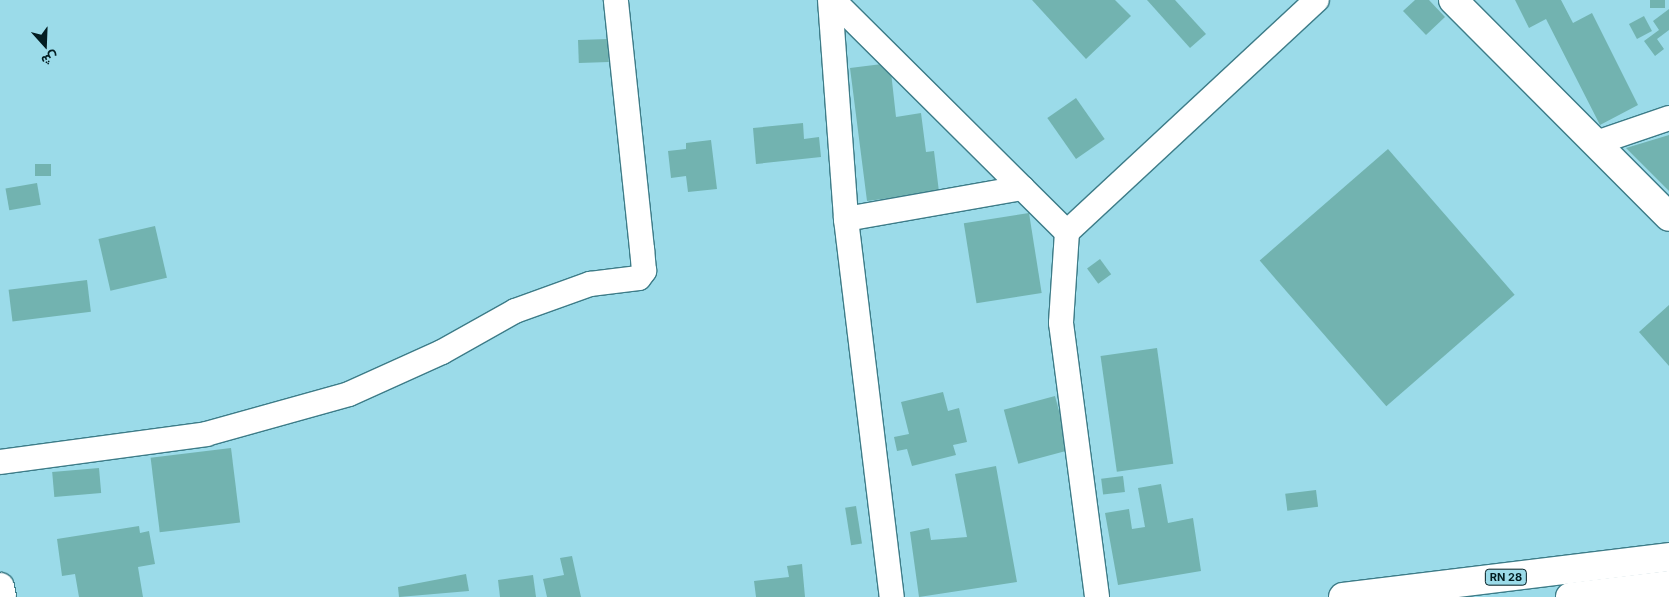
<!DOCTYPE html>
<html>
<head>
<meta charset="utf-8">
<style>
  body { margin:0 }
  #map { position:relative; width:1669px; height:597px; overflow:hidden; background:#9bdbe9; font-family:Inter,Vazirmatn,sans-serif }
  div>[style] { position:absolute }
  .building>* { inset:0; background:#72b3b0; transform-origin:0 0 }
  .roads { filter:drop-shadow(1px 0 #3d7c88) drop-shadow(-1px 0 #3d7c88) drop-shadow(0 1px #3d7c88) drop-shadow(0 -1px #3d7c88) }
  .street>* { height:24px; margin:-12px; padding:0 12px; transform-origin:12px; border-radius:12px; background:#fff }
  .secondary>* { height:28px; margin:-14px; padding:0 14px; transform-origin:14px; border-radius:14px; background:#fff }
  .primary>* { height:28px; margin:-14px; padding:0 14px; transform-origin:14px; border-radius:14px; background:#fff }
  span { translate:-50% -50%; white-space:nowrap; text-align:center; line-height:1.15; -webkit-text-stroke:4.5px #9bdbe9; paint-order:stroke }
  .shield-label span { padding:1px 4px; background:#9bdbe9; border:1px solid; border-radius:4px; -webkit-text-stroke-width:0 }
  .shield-label { font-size:11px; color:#031d22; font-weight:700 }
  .north { position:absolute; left:20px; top:20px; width:50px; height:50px; -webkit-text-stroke:4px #9bdbe9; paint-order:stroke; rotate:160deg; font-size:14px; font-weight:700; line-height:20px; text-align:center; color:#031d22 }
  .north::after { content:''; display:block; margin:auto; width:18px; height:22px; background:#031d22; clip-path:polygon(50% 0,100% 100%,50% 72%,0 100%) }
</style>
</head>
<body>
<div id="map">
  <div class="building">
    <div style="clip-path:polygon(1032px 0,1115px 0,1131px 16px,1086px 59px)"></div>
    <div style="clip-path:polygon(1147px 0,1175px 0,1206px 34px,1190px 48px)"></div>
    <div style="clip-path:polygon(1415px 0,1429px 0,1445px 17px,1426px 35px,1403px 11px)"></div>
    <div style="clip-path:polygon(1515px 0,1561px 0,1573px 23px,1592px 13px,1638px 105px,1600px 125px,1546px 19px,1529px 28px)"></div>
    <div style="left:1650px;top:0;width:15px;height:8px"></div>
    <div style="clip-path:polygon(1669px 9px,1669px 30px,1657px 39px,1664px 49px,1655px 56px,1644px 41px,1659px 30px,1653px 21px)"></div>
    <div style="left:1644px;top:16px;width:17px;height:17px;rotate:62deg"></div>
    <div style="left:608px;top:39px;width:23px;height:30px;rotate:88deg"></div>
    <div style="clip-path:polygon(890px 63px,896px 117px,921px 113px,926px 152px,934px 151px,939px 192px,867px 201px,850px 68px)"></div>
    <div style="left:1076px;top:98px;width:50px;height:35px;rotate:55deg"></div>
    <div style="clip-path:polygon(803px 123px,804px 139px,819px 137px,821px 157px,756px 164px,753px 128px)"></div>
    <div style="clip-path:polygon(1669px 135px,1669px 191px,1626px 148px)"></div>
    <div style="clip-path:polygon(711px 140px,717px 189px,688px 192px,686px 176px,671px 178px,668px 151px,686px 149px,686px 143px)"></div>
    <div style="left:1388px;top:149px;width:193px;height:170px;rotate:49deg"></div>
    <div style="left:35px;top:164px;width:16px;height:12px"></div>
    <div style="left:37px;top:183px;width:22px;height:32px;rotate:80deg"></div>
    <div style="left:1029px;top:213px;width:81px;height:66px;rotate:81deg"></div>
    <div style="left:155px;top:226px;width:53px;height:58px;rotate:77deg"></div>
    <div style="left:1100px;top:259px;width:19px;height:16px;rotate:54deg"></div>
    <div style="left:87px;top:280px;width:32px;height:79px;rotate:83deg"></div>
    <div style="clip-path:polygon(1669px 305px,1669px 366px,1639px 332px)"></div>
    <div style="left:1157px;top:348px;width:117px;height:57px;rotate:82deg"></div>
    <div style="clip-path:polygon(943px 392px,948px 411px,959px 408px,967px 442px,953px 445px,956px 455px,912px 466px,907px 449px,897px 451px,894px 437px,909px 434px,901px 402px)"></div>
    <div style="left:1055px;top:396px;width:56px;height:53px;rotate:75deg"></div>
    <div style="left:231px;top:448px;width:75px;height:81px;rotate:83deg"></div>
    <div style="clip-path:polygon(996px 466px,1017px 582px,919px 597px,910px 532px,929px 528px,931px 540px,967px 537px,955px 474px)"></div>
    <div style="left:99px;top:468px;width:25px;height:47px;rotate:85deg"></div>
    <div style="left:1123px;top:476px;width:16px;height:22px;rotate:83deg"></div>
    <div style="clip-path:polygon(1161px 484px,1168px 523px,1193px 518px,1201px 571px,1118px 585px,1105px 513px,1129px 509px,1132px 529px,1145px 527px,1138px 488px)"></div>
    <div style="left:1316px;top:490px;width:17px;height:31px;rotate:83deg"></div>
    <div style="left:856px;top:506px;width:38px;height:11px;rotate:81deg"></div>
    <div style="clip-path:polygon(139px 526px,140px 533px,149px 531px,155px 564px,138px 567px,143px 597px,79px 597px,75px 574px,62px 576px,57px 539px)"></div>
    <div style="clip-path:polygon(572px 556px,581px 597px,547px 597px,543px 579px,564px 575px,560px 558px)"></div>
    <div style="clip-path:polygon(802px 564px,805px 597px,756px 597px,754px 581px,789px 577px,787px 566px)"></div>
    <div style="clip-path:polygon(466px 574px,469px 591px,399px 597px,398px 587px)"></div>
    <div style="clip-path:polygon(533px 575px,536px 597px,500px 597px,498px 580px)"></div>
  </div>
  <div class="roads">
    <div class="street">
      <div style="left:830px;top:0;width:220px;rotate:85.8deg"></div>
      <div style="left:846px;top:219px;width:381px;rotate:83.1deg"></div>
      <div style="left:833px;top:0;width:330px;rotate:44.8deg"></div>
      <div style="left:1067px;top:232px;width:91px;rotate:93.8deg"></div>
      <div style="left:1061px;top:323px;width:276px;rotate:82.5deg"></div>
      <div style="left:1596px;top:143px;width:77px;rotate:-18.9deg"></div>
      <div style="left:846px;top:219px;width:179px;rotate:-10deg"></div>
      <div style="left:1067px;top:232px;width:341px;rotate:-42.9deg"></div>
      <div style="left:0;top:462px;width:208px;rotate:-7.7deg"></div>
      <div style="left:206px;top:434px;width:148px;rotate:-15.6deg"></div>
      <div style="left:349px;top:394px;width:102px;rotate:-24.3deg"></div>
      <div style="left:442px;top:352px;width:84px;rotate:-29.3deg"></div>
      <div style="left:515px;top:311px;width:80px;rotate:-19.8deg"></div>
      <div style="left:590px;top:284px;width:49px;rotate:-7deg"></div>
      <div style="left:639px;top:278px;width:9px;rotate:-54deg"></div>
      <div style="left:644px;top:271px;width:22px;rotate:-95deg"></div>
      <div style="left:642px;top:249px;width:250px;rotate:-96deg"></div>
    </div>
    <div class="secondary">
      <div style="left:1453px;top:0;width:306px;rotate:45.1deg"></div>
      <div style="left:0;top:587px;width:10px;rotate:79deg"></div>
    </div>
    <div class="primary">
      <div style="left:1343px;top:597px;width:328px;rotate:-7deg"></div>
      <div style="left:1570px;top:597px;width:100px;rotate:-6.9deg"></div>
    </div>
  </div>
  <div class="shield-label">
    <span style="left:1506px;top:577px">RN 28</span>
  </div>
  <div class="north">ش</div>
</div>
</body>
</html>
